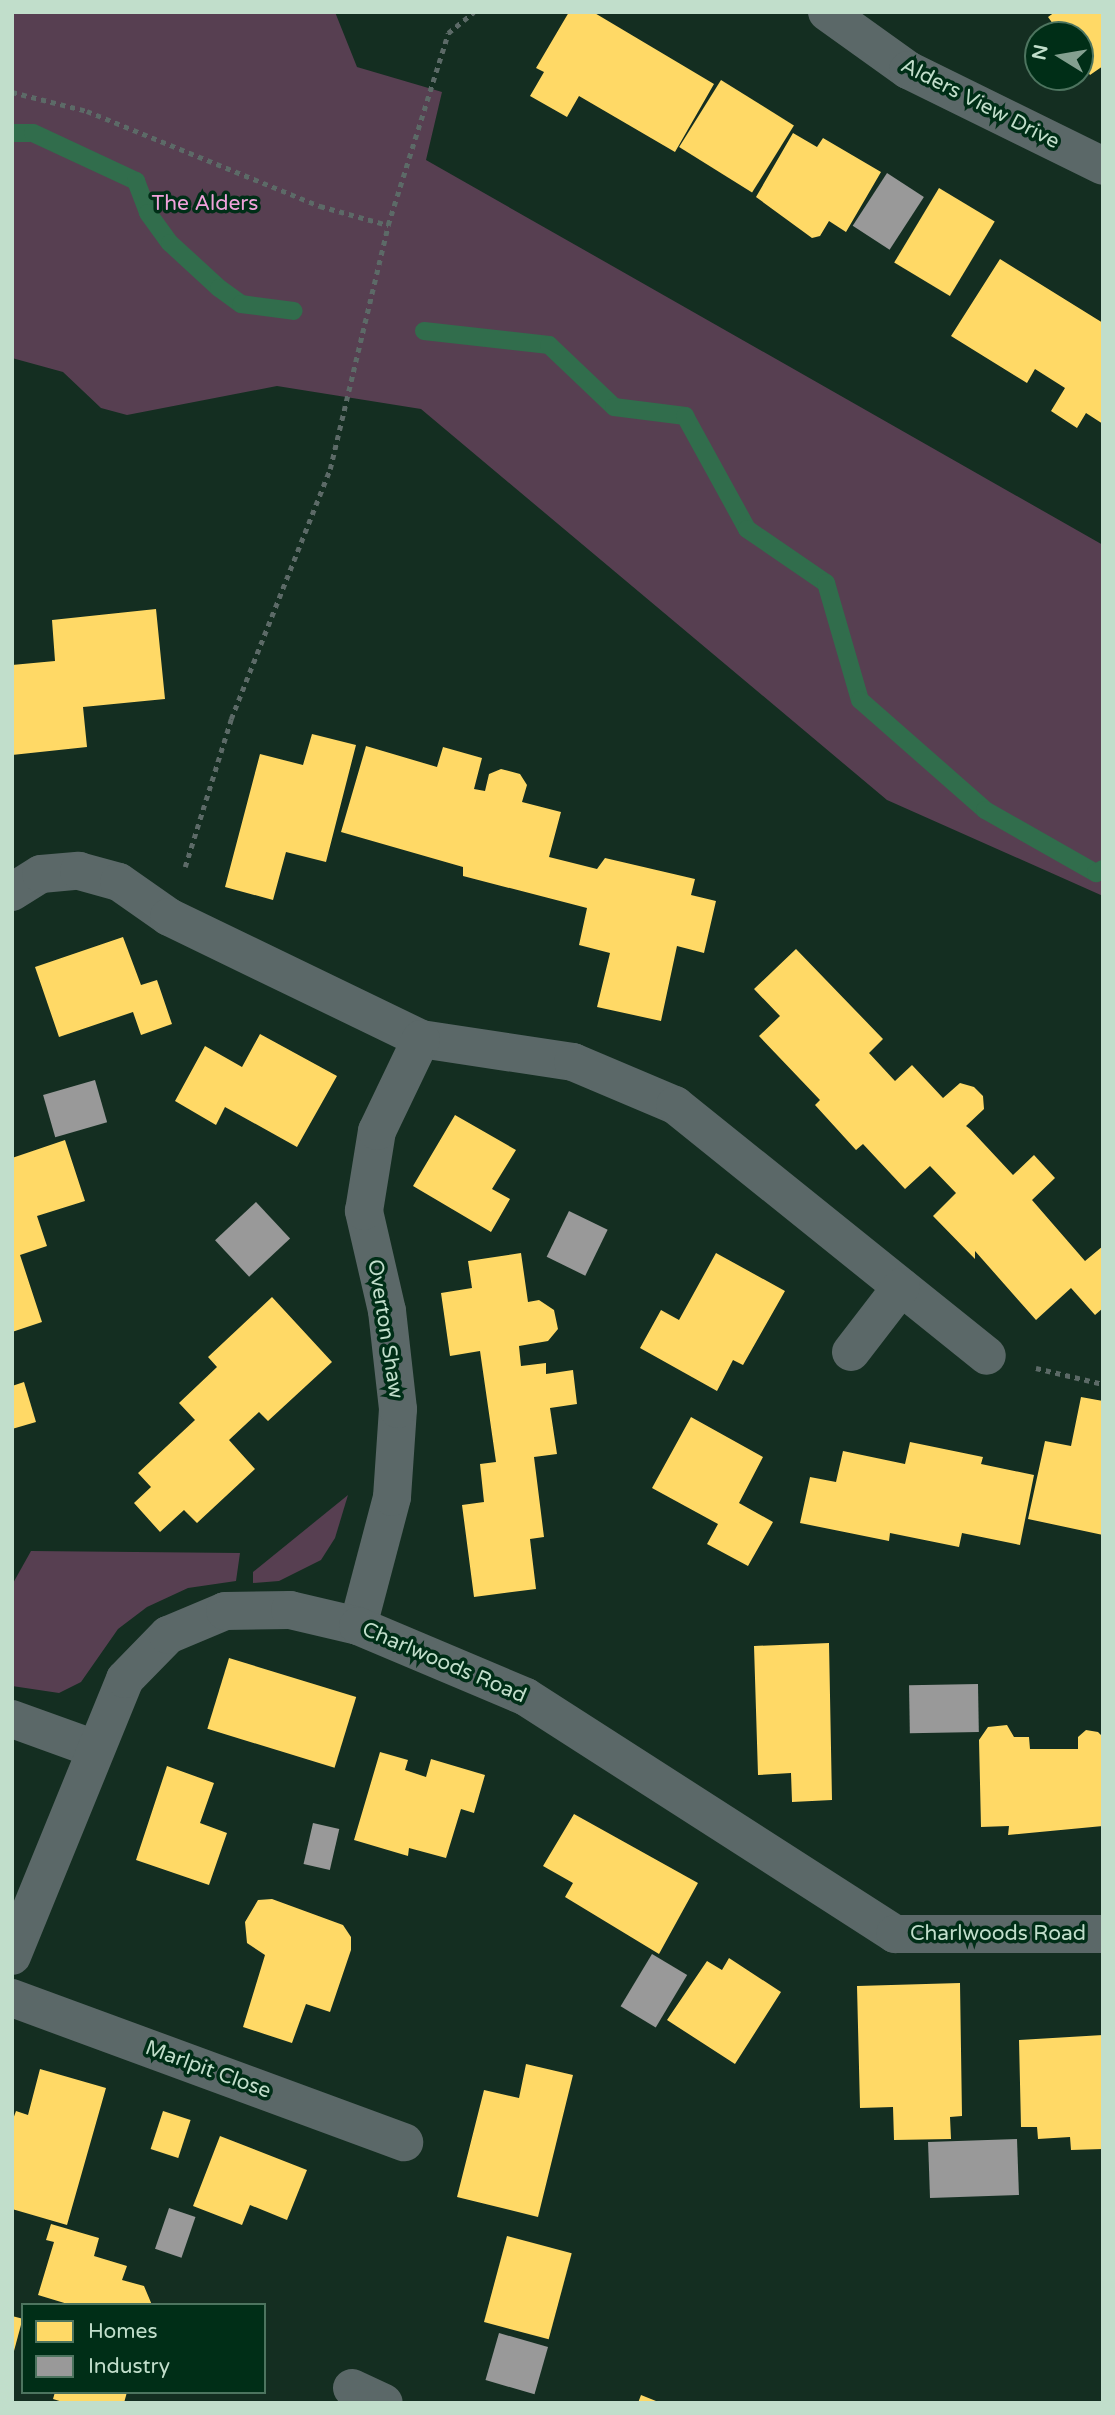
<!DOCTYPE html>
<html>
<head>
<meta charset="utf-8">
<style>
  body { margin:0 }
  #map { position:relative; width:1115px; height:2415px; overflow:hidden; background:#142e21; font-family:"Varela Round",sans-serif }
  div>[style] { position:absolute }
  .green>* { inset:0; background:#573f51 }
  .homes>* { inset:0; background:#ffd966; transform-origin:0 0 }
  .industry>* { inset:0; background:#999; transform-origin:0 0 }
  .stream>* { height:18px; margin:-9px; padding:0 9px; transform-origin:9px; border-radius:9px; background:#316d4c }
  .path>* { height:4.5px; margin-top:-2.25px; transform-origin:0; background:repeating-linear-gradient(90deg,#5c6a67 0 5px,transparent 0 10px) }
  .minor>* { height:38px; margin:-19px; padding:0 19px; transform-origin:19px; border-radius:19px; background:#5b6868 }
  span { translate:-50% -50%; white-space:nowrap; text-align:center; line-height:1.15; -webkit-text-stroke:7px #002e17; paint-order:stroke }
  .street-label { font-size:21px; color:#c1decb }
  .park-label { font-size:21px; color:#f0a2db }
  .frame { position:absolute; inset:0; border:14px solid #c1decb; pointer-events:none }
  .legend { position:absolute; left:21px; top:2303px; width:245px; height:91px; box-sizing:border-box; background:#002e17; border:2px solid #4d745f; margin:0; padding:9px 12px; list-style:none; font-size:21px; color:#c1decb }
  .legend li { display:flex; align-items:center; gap:14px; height:35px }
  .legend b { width:35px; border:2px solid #4d745f }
  .north { position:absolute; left:1024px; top:21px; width:70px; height:70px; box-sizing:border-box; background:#002e17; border:2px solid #4d745f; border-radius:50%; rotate:281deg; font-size:19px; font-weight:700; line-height:28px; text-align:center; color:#c1decb }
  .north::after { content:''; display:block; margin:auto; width:24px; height:32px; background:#84a090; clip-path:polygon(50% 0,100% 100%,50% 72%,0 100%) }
</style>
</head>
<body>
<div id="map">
  <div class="green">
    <div style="clip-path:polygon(12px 12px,335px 12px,357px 67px,442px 92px,426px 160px,1103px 545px,1103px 896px,887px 800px,421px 409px,277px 386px,127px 415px,101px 408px,63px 372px,12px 358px)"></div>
    <div style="clip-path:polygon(348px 1495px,335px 1538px,321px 1560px,279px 1581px,253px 1583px,253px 1572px)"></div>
    <div style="clip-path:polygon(31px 1551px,240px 1553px,236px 1581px,188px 1588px,147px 1607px,118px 1629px,81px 1682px,59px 1693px,12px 1686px,12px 1585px)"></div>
  </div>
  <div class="homes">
    <div style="clip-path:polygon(569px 12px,593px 12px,714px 84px,675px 152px,579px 96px,567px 117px,530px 96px,544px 72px,536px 68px)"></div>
    <div style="clip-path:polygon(1055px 12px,1103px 12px,1103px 66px,1090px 75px,1080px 61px,1080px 35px,1061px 35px,1048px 17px)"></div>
    <div style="left:721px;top:80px;width:86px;height:79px;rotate:32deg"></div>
    <div style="clip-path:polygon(793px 133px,817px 147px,823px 138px,881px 172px,846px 232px,829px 221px,820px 236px,812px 238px,756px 197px)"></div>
    <div style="left:939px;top:188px;width:65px;height:87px;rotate:31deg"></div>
    <div style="clip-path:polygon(1000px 259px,1103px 323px,1103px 424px,1086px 413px,1077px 428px,1051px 411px,1065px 388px,1035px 369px,1027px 383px,951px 336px)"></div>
    <div style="clip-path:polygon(156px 609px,165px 699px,83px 707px,87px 747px,12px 755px,12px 665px,55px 661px,52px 620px)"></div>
    <div style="clip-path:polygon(312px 734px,356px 745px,326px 862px,286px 852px,273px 900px,225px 887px,260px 754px,303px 765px)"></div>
    <div style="clip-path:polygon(366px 746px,437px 767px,443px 747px,482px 758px,474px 789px,485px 791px,489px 774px,501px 769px,520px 774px,527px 785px,522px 802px,561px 812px,549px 857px,597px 869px,605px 858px,695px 879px,691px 895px,716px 901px,704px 953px,677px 946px,661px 1021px,597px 1007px,610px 953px,579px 945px,587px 908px,463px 876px,463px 867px,341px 832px)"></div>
    <div style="clip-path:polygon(123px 937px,141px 985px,157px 980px,172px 1024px,141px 1035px,133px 1012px,59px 1037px,35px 967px)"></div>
    <div style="clip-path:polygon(796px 949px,883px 1039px,869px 1053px,895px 1081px,912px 1065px,943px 1098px,960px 1083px,974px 1087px,983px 1096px,984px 1109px,966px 1126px,970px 1129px,1013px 1175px,1034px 1155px,1055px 1178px,1032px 1200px,1085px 1261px,1103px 1246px,1103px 1308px,1095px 1315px,1071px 1288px,1036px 1320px,975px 1251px,975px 1259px,933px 1216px,956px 1193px,930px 1166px,905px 1189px,863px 1144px,856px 1150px,815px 1105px,820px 1100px,759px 1036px,780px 1016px,754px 989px)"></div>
    <div style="clip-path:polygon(260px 1034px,337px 1076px,297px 1147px,225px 1107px,216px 1125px,175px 1101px,205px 1046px,242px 1067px)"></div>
    <div style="clip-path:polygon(455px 1115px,516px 1150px,492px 1189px,510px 1199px,491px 1232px,413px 1186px)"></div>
    <div style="clip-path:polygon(65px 1140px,85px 1201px,37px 1216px,47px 1246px,20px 1255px,42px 1322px,12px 1332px,12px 1158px)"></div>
    <div style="clip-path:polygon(521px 1253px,528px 1302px,539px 1300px,554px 1310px,558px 1329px,548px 1341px,519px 1346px,521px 1366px,546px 1363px,546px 1374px,573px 1370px,577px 1404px,550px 1408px,557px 1454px,534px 1457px,544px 1537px,530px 1539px,536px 1589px,474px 1597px,462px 1505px,484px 1502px,480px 1464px,496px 1462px,480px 1351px,450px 1356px,441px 1293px,472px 1288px,468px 1261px)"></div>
    <div style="clip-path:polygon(716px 1253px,785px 1291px,743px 1365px,733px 1360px,717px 1391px,640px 1348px,661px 1310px,679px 1320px)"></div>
    <div style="clip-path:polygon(272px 1297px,332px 1362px,268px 1421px,259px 1412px,229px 1440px,255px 1469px,197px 1523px,184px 1510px,160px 1532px,134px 1503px,151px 1487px,138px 1473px,195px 1420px,179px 1403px,217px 1367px,208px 1357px)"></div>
    <div style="clip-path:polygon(24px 1382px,36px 1422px,12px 1429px,12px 1386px)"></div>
    <div style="clip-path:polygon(1081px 1397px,1103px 1401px,1103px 1535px,1028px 1519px,1045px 1441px,1071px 1446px)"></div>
    <div style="clip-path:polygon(691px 1417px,763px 1457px,739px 1503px,773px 1522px,748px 1566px,707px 1544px,718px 1524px,652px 1488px)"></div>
    <div style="clip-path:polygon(910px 1442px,983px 1457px,981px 1464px,1034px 1475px,1020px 1545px,962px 1533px,959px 1547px,890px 1533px,889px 1541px,800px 1523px,810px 1477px,836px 1482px,843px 1451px,905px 1464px)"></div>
    <div style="clip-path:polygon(829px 1643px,832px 1800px,792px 1802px,791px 1773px,758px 1775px,754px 1646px)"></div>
    <div style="left:229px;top:1658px;width:133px;height:74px;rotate:17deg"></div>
    <div style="clip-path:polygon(1007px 1725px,1014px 1737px,1029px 1737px,1030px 1749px,1078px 1749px,1078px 1737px,1086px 1730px,1098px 1732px,1103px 1737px,1103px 1826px,1008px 1835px,1009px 1826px,981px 1827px,979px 1740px,988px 1727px)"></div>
    <div style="clip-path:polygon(380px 1752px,408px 1760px,405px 1770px,426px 1777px,431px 1759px,485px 1775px,474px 1813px,461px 1809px,446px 1858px,409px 1848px,408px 1856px,354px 1840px)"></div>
    <div style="clip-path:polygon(167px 1766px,214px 1783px,200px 1823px,227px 1833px,209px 1885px,136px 1860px)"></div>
    <div style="clip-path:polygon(574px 1814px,698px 1883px,659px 1954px,565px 1897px,573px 1883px,543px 1866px)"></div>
    <div style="clip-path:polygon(272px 1899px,343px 1925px,351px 1937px,351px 1950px,330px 2012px,306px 2004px,292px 2043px,243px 2027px,265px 1955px,247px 1943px,245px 1922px,258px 1900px)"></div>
    <div style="clip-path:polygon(729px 1958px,781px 1992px,735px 2064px,667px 2020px,707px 1961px,722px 1970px)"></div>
    <div style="clip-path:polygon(960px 1983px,962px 2116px,950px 2117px,951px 2139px,894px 2140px,893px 2107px,860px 2108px,857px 1986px)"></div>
    <div style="clip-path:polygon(1103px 2035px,1103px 2149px,1071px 2150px,1070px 2137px,1038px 2139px,1037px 2127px,1021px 2127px,1019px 2040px)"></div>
    <div style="clip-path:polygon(526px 2064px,573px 2075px,538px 2217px,457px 2197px,484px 2090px,519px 2098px)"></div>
    <div style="clip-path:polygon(40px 2069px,106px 2088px,67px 2225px,12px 2209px,12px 2122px,16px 2111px,28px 2115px)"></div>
    <div style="left:163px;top:2111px;width:29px;height:40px;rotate:18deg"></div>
    <div style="clip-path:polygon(220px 2136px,307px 2170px,287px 2220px,250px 2205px,242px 2225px,193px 2206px)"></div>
    <div style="clip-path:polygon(51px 2224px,99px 2238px,94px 2256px,127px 2266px,122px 2280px,144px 2286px,152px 2305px,71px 2305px,38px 2295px,54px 2242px,46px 2240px)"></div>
    <div style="left:507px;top:2236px;width:67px;height:89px;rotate:15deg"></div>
    <div style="left:12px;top:2316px;width:11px;height:54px;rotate:15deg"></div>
    <div style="clip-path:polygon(55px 2392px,127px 2392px,124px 2403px,66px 2403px,53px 2399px)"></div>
    <div style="clip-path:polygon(641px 2395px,661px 2403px,638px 2403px)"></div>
  </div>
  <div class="industry">
    <div style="left:887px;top:173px;width:44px;height:63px;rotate:33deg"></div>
    <div style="left:95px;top:1080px;width:44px;height:54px;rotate:74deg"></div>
    <div style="left:256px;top:1202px;width:50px;height:56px;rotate:47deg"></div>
    <div style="left:569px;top:1211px;width:43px;height:51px;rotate:26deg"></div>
    <div style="left:978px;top:1684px;width:48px;height:69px;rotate:89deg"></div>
    <div style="left:313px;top:1823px;width:27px;height:42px;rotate:13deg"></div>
    <div style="left:652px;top:1954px;width:41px;height:61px;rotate:31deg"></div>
    <div style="left:1017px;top:2139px;width:56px;height:89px;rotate:88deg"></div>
    <div style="left:169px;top:2208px;width:28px;height:43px;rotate:19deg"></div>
    <div style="left:499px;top:2333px;width:51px;height:49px;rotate:16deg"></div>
  </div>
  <div class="stream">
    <div style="left:12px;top:133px;width:21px"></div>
    <div style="left:33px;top:133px;width:114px;rotate:25deg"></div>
    <div style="left:136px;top:181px;width:34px;rotate:69deg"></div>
    <div style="left:148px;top:213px;width:37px;rotate:54deg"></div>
    <div style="left:170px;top:243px;width:67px;rotate:42.6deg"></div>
    <div style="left:219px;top:288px;width:27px;rotate:36deg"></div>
    <div style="left:241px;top:304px;width:53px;rotate:7.5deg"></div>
    <div style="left:424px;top:331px;width:126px;rotate:6.4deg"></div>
    <div style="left:549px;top:345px;width:90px;rotate:43.6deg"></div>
    <div style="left:614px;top:407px;width:72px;rotate:7.2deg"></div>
    <div style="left:685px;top:416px;width:129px;rotate:61.2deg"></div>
    <div style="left:747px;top:529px;width:96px;rotate:34.4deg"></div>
    <div style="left:826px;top:583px;width:122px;rotate:73.8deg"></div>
    <div style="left:860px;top:700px;width:167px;rotate:41.3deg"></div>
    <div style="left:985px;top:810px;width:128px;rotate:29.6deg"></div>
    <div style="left:1096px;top:873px;width:8px;rotate:-30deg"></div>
  </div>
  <div class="path">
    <div style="left:12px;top:92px;width:77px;rotate:14.2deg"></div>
    <div style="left:87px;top:111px;width:252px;rotate:22.2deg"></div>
    <div style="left:320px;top:206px;width:71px;rotate:15.6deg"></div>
    <div style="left:185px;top:867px;width:155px;rotate:-72.7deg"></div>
    <div style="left:231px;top:719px;width:269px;rotate:-68.4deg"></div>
    <div style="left:330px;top:469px;width:251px;rotate:-76.6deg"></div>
    <div style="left:388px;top:225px;width:201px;rotate:-72.6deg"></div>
    <div style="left:448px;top:33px;width:33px;rotate:-39deg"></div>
    <div style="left:1036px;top:1368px;width:69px;rotate:13.4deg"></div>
  </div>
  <div class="minor">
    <div style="left:827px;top:12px;width:100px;rotate:35.6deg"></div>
    <div style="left:908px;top:70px;width:217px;rotate:26.2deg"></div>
    <div style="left:12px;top:892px;width:34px;rotate:-32deg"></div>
    <div style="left:41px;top:874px;width:38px;rotate:-5deg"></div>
    <div style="left:79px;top:871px;width:41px;rotate:15.4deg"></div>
    <div style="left:119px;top:882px;width:61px;rotate:35deg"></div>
    <div style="left:169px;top:917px;width:280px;rotate:25.8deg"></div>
    <div style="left:421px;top:1039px;width:154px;rotate:8.6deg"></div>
    <div style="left:573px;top:1062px;width:111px;rotate:22.9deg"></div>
    <div style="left:675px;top:1105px;width:400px;rotate:38.8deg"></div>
    <div style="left:851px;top:1352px;width:82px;rotate:-52.4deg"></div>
    <div style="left:358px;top:1626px;width:133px;rotate:-75.2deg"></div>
    <div style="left:392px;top:1497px;width:88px;rotate:-86.1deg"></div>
    <div style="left:398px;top:1409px;width:99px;rotate:-96.4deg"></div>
    <div style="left:387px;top:1311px;width:103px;rotate:-103deg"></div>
    <div style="left:364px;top:1211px;width:81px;rotate:-80.8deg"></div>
    <div style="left:377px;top:1131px;width:102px;rotate:-64.4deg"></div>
    <div style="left:12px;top:1719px;width:88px;rotate:19.9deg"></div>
    <div style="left:12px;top:1956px;width:299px;rotate:-67.8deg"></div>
    <div style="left:125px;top:1679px;width:62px;rotate:-45.7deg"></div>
    <div style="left:168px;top:1635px;width:62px;rotate:-22.8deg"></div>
    <div style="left:225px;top:1611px;width:65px;rotate:-0.9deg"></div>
    <div style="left:290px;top:1610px;width:70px;rotate:13.2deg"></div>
    <div style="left:358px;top:1626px;width:182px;rotate:22.9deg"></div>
    <div style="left:526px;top:1697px;width:439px;rotate:32.7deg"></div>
    <div style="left:895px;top:1934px;width:208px"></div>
    <div style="left:12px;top:1998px;width:418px;rotate:20.2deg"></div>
    <div style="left:352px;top:2388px;width:35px;rotate:25deg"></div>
  </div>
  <div class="street-label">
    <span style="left:980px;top:104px;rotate:27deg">Alders View Drive</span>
    <span style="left:385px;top:1329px;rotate:81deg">Overton Shaw</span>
    <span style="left:444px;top:1663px;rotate:23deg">Charlwoods Road</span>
    <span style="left:998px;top:1934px">Charlwoods Road</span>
    <span style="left:208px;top:2070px;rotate:20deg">Marlpit Close</span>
  </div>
  <div class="park-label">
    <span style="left:205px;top:204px">The Alders</span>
  </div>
  <div class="frame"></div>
  <ul class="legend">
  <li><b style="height:19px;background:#ffd966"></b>Homes</li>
  <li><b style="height:19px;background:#999"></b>Industry</li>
  </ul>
  <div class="north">N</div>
</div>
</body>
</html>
